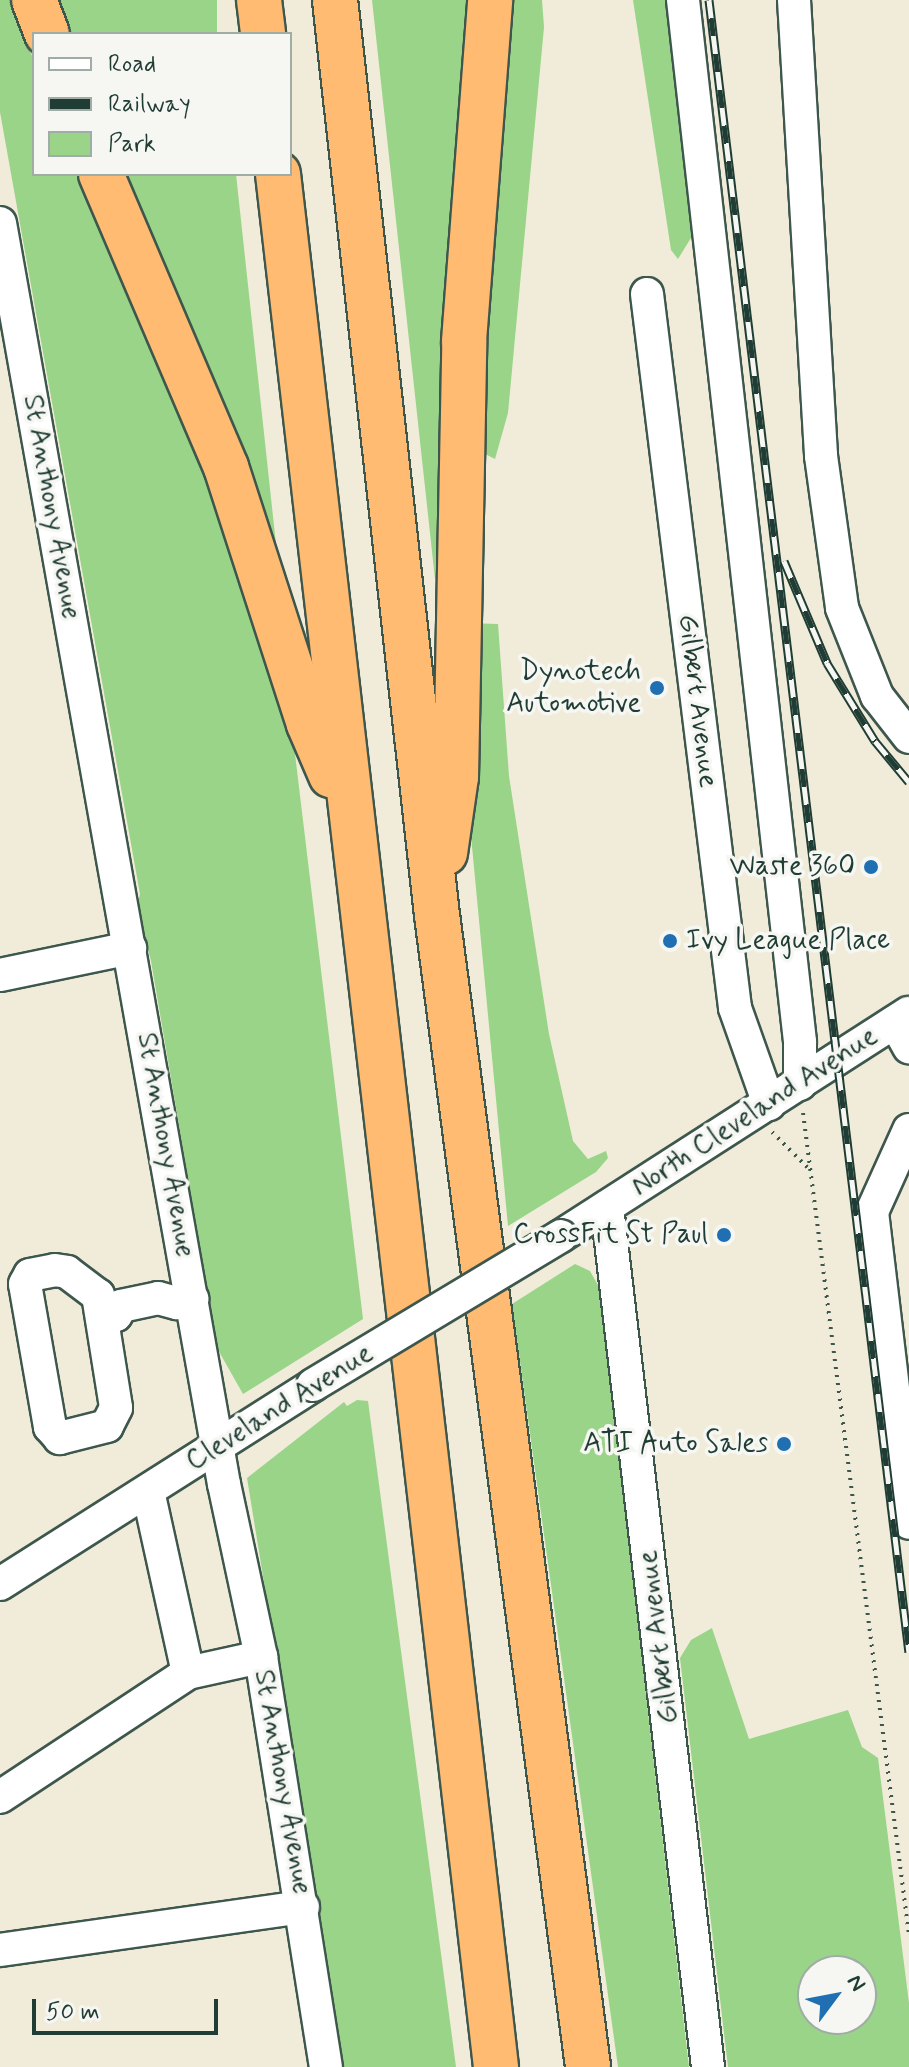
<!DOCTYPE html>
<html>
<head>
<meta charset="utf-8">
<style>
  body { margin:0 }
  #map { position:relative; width:909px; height:2067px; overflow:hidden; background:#f0ecd9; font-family:Mynerve,sans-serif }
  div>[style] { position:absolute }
  .green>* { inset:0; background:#99d488; transform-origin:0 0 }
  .path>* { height:4px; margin-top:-2px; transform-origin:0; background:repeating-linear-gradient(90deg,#3e574d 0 2px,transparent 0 8px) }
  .roads { filter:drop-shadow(2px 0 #3e574d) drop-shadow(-2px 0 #3e574d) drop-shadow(0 2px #3e574d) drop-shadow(0 -2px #3e574d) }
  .minor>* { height:32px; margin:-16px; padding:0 16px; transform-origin:16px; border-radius:16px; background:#fff }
  .highway>* { height:44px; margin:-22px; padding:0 22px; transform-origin:22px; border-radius:22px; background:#ffbb71 }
  .rail>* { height:9px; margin-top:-4.5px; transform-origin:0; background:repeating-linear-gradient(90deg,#f6f6f2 0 18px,#1f3d34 0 36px); box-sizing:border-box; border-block:2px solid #1f3d34 }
  .bridges { filter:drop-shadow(2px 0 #3e574d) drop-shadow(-2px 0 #3e574d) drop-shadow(0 2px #3e574d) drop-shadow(0 -2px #3e574d) }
  .minor-bridge>* { height:32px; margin:-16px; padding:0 16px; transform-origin:16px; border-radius:16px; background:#fff }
  .dots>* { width:22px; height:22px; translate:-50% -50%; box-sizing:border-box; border:4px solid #f6f6f2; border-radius:50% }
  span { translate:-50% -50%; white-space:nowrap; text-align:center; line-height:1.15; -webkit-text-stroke:7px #f6f6f2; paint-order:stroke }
  .street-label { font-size:28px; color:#1f3d34 }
  .poi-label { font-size:28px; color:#1f3d34 }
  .right { translate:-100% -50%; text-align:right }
  .left { translate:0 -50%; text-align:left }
  .legend { position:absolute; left:32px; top:32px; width:260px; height:144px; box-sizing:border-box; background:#f6f6f2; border:2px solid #a0aca6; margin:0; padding:10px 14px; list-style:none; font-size:24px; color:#1f3d34 }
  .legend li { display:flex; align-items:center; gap:16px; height:40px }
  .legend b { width:40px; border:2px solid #a0aca6 }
  .north { position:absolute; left:797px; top:1955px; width:80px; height:80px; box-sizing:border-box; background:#f6f6f2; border:2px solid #a0aca6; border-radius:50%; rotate:58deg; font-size:22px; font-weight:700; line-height:32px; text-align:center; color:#1f3d34 }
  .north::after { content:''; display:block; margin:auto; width:28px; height:36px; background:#1f6fb2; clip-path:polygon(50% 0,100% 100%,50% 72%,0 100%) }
  .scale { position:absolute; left:32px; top:1999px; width:186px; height:36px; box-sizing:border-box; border:4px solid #1f3d34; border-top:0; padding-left:10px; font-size:24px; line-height:28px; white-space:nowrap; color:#1f3d34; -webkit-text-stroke:6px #f6f6f2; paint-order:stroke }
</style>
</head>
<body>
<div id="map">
  <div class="green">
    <div style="clip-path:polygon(0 0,10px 0,34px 61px,34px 174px,83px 174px,219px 474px,289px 704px,363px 1319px,243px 1394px,217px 1348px,151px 961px,137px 907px,140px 894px,0 112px)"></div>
    <div style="left:58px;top:0;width:159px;height:36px"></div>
    <div style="clip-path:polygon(372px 0,467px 0,446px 272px,444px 579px,435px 579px)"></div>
    <div style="clip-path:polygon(514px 0,542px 0,544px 27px,508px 413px,495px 459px,479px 451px)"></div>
    <div style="clip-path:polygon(633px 0,672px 0,694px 233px,678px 259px,671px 250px)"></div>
    <div style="clip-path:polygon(124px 174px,236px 174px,279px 572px)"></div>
    <div style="clip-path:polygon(465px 623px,498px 624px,509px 776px,549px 1034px,573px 1141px,588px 1159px,606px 1151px,608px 1158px,596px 1172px,508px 1226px,466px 783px)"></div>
    <div style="clip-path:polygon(575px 1264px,590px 1271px,599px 1287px,689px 2067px,618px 2067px,512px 1304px)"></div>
    <div style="clip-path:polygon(357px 1400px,368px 1401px,456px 2067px,343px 2067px,247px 1478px,344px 1402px,347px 1406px)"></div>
    <div style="clip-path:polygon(evenodd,712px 1628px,749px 1739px,848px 1710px,862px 1747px,878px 1758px,909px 2003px,909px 2067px,728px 2067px,680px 1658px,691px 1640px,712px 1628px,813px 1971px,861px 1971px,861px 2019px,813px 2019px,813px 1971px)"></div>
  </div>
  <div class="path">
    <div style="left:803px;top:1113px;width:829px;rotate:82.65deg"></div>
    <div style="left:772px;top:1132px;width:55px;rotate:45deg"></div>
  </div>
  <div class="roads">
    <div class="minor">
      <div style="left:683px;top:0;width:1049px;rotate:83.59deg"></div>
      <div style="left:800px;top:1042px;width:42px;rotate:90deg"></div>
      <div style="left:794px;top:0;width:457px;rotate:86.6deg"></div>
      <div style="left:821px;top:456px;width:153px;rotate:82.1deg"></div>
      <div style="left:842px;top:608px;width:95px;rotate:68.3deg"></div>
      <div style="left:877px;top:696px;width:52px;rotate:52deg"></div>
      <div style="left:0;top:223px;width:1281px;rotate:79.93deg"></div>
      <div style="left:224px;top:1484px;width:177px;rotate:77.9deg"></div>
      <div style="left:261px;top:1657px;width:415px;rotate:81deg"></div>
      <div style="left:647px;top:294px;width:719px;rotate:82.97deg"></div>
      <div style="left:735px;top:1008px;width:102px;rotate:70.5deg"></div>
      <div style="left:0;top:975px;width:133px;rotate:-11.7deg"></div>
      <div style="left:895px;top:1022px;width:29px;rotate:61deg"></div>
      <div style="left:909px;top:1130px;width:90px;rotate:114.3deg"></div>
      <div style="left:872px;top:1212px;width:313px;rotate:83.2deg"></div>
      <div style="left:607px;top:1207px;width:866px;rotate:83.3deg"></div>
      <div style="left:561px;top:1236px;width:413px;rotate:-32.7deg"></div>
      <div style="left:55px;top:1270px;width:12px;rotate:9deg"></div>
      <div style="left:67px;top:1272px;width:39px;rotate:37deg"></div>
      <div style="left:98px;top:1295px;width:114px;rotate:80.9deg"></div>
      <div style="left:116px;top:1408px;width:20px;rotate:117deg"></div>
      <div style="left:107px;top:1426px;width:49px;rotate:165.7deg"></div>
      <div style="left:60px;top:1438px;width:15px;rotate:-132deg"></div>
      <div style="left:50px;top:1427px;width:145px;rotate:-99.9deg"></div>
      <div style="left:25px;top:1284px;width:10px;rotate:-61deg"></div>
      <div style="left:30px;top:1275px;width:25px;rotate:-11deg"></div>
      <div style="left:102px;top:1318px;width:14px;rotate:-12deg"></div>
      <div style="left:116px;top:1315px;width:10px;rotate:-61deg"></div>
      <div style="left:121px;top:1306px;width:38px;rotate:-12deg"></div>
      <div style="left:158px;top:1298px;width:20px;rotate:15deg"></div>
      <div style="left:177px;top:1303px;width:16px;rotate:-15deg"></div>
      <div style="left:148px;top:1491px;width:186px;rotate:77.6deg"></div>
      <div style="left:0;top:1584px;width:371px;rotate:-32.4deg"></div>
      <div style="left:0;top:1797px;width:225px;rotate:-33.4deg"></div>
      <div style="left:188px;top:1673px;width:75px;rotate:-12.4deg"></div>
      <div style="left:0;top:1950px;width:306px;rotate:-8.1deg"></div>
    </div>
    <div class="highway">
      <div style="left:34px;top:0;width:36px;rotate:69deg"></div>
      <div style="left:259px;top:0;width:34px;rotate:83deg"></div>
      <div style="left:335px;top:0;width:921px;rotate:83.64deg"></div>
      <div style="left:437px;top:915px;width:1162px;rotate:82.53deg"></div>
      <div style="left:101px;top:174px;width:319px;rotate:66.9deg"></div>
      <div style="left:226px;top:467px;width:270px;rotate:72.1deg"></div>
      <div style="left:309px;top:724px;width:56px;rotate:66.7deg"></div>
      <div style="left:278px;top:174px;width:1906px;rotate:83.43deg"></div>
      <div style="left:445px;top:853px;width:77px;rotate:-81.8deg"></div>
      <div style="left:456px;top:777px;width:436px;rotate:-88.9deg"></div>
      <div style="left:464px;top:341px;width:342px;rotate:-85.6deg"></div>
    </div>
  </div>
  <div class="rail">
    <div style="left:709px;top:0;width:1664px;rotate:83.1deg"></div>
    <div style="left:784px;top:561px;width:111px;rotate:67.1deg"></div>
    <div style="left:827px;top:663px;width:92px;rotate:58.4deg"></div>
    <div style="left:875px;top:741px;width:53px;rotate:50.3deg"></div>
  </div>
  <div class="bridges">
    <div class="minor-bridge">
      <div style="left:313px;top:1385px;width:289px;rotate:-31deg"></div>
    </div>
  </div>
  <div class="dots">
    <div style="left:657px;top:688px;background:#1f6fb2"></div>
    <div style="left:871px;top:867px;background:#1f6fb2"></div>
    <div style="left:670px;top:941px;background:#1f6fb2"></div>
    <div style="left:724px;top:1235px;background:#1f6fb2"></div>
    <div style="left:784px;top:1444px;background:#1f6fb2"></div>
  </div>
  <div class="street-label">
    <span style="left:51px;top:507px;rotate:80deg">St Anthony Avenue</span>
    <span style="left:697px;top:701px;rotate:83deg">Gilbert Avenue</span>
    <span style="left:755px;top:1112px;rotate:-33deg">North Cleveland Avenue</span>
    <span style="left:165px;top:1145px;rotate:80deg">St Anthony Avenue</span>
    <span style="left:280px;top:1408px;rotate:-32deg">Cleveland Avenue</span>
    <span style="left:659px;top:1637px;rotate:-97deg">Gilbert Avenue</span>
    <span style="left:282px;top:1782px;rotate:80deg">St Anthony Avenue</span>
  </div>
  <div class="poi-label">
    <span class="right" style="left:641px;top:688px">Dynotech<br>Automotive</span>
    <span class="right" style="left:855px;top:867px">Waste 360</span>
    <span class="left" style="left:686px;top:941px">Ivy League Place</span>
    <span class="right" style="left:708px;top:1235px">CrossFit St Paul</span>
    <span class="right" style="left:768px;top:1444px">ATI Auto Sales</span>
  </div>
  <ul class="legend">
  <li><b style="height:10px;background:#fff"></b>Road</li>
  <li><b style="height:10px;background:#1f3d34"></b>Railway</li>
  <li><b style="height:22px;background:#99d488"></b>Park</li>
  </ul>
  <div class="north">N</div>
  <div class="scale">50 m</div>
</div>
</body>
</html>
